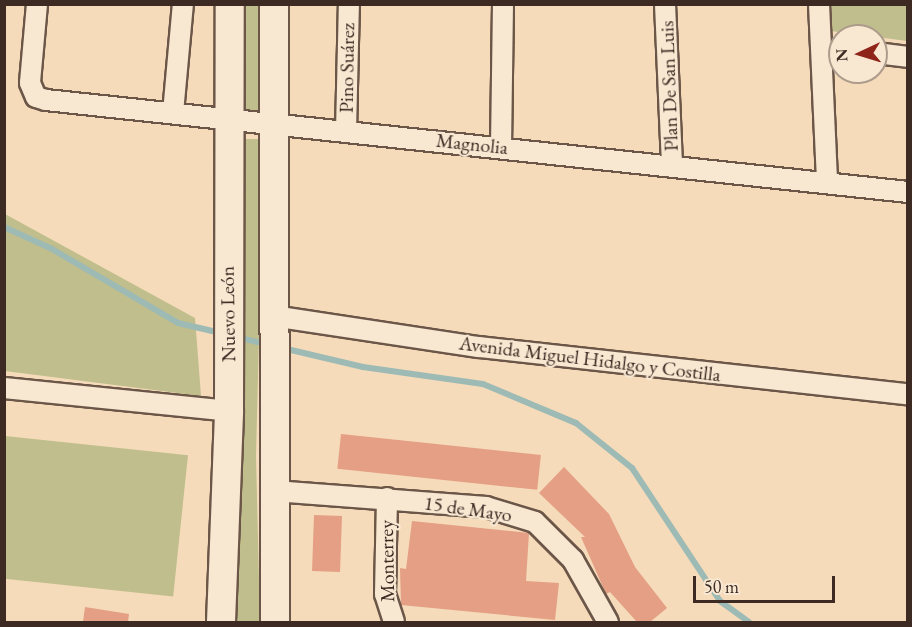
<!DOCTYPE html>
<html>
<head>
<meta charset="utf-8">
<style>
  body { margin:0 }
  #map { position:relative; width:912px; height:627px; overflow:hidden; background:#f5dbba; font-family:"EB Garamond",serif }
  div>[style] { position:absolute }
  .green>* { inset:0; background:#c0be8c; transform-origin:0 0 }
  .stream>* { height:6px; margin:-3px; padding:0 3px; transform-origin:3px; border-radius:3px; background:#9dbab5 }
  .building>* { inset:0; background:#e49f85; transform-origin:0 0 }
  .roads { filter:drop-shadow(2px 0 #6b5648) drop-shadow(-2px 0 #6b5648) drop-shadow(0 2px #6b5648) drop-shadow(0 -2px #6b5648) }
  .street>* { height:20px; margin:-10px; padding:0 10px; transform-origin:10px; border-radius:10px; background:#f8e8d2 }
  .secondary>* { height:28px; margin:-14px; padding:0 14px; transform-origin:14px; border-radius:14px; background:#f8e8d2 }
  span { translate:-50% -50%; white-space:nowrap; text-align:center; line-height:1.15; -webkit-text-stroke:4.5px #f8e8d2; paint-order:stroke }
  .street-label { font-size:20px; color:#3d2a22 }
  .frame { position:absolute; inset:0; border:6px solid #3d2a22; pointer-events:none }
  .north { position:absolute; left:828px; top:24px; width:60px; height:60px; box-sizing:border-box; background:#f8e8d2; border:2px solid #ad9c8c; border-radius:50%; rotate:266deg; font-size:16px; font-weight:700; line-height:24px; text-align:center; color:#3d2a22 }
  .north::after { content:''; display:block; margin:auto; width:21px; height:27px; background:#8f2418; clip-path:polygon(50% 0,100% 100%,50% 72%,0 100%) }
  .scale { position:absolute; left:693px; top:576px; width:142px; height:27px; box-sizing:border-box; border:3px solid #3d2a22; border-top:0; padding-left:8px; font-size:18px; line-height:21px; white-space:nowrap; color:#3d2a22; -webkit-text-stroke:4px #f8e8d2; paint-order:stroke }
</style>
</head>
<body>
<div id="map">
  <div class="green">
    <div style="left:245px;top:5px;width:16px;height:105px"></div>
    <div style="clip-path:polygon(823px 5px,907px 5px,907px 41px,831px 31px)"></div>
    <div style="clip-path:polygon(242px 139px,264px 139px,256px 456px,260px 622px,225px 622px)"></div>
    <div style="clip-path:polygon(5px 214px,195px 318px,201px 396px,5px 371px)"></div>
    <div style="left:5px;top:436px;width:184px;height:142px;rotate:6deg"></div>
  </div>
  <div class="stream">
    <div style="left:4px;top:227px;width:53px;rotate:24.6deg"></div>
    <div style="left:52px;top:249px;width:146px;rotate:30.4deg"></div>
    <div style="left:178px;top:323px;width:44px;rotate:13.1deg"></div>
    <div style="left:237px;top:337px;width:21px;rotate:14deg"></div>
    <div style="left:291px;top:350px;width:74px;rotate:13.3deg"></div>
    <div style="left:363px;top:367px;width:121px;rotate:8.1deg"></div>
    <div style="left:483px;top:384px;width:101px;rotate:22.8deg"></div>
    <div style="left:576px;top:423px;width:72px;rotate:38.8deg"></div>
    <div style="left:632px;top:468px;width:159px;rotate:56.5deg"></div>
    <div style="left:720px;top:601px;width:36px;rotate:36deg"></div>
  </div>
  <div class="building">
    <div style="left:341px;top:434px;width:201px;height:35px;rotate:6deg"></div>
    <div style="clip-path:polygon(564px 467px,609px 514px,635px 567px,667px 608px,650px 622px,637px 622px,610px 592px,606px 594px,581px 537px,585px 537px,539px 493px)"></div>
    <div style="left:314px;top:515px;width:28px;height:56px;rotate:2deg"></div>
    <div style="clip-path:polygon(412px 521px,529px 533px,526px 581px,559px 583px,555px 620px,401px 605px,400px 568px,406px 569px)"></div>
    <div style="clip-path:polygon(85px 607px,129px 614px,128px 622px,83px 622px)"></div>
  </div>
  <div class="roads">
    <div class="street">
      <div style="left:37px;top:4px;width:79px;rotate:95.1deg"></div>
      <div style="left:30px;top:83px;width:15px;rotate:67deg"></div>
      <div style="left:36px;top:97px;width:10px;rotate:17deg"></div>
      <div style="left:46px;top:100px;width:867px;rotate:6.09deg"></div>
      <div style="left:665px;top:4px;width:163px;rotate:87.5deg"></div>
      <div style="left:819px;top:4px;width:179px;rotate:87.4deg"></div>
      <div style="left:876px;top:53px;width:32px;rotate:7deg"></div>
      <div style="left:173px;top:113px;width:109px;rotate:-84.8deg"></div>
      <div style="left:346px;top:132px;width:128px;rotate:-88.7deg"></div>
      <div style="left:501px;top:147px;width:143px;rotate:-89.2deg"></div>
      <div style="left:273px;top:316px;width:208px;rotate:8.6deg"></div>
      <div style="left:479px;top:347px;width:432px;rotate:6.3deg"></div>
      <div style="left:4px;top:388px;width:226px;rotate:5.8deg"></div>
      <div style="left:274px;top:491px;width:213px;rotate:4.3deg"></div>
      <div style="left:486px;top:507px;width:51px;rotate:17deg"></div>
      <div style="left:535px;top:522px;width:54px;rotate:45deg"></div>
      <div style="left:573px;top:560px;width:71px;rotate:60.6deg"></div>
      <div style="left:387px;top:498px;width:96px;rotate:91.2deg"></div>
      <div style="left:385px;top:594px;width:29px;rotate:72deg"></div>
    </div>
    <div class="secondary">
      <div style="left:274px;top:4px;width:618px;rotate:89.91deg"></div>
      <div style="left:221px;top:622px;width:211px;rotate:-87.8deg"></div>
      <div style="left:229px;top:411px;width:407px;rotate:-89.9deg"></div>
    </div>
  </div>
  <div class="street-label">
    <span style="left:347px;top:68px;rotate:-89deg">Pino Suárez</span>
    <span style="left:669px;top:86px;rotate:-92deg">Plan De San Luis</span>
    <span style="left:472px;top:144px;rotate:6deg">Magnolia</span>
    <span style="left:228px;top:314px;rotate:-91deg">Nuevo León</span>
    <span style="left:590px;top:359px;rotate:7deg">Avenida Miguel Hidalgo y Costilla</span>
    <span style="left:468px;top:509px;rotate:8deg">15 de Mayo</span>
    <span style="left:387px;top:561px;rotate:-91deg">Monterrey</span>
  </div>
  <div class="frame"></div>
  <div class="north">N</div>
  <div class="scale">50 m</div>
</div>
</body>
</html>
